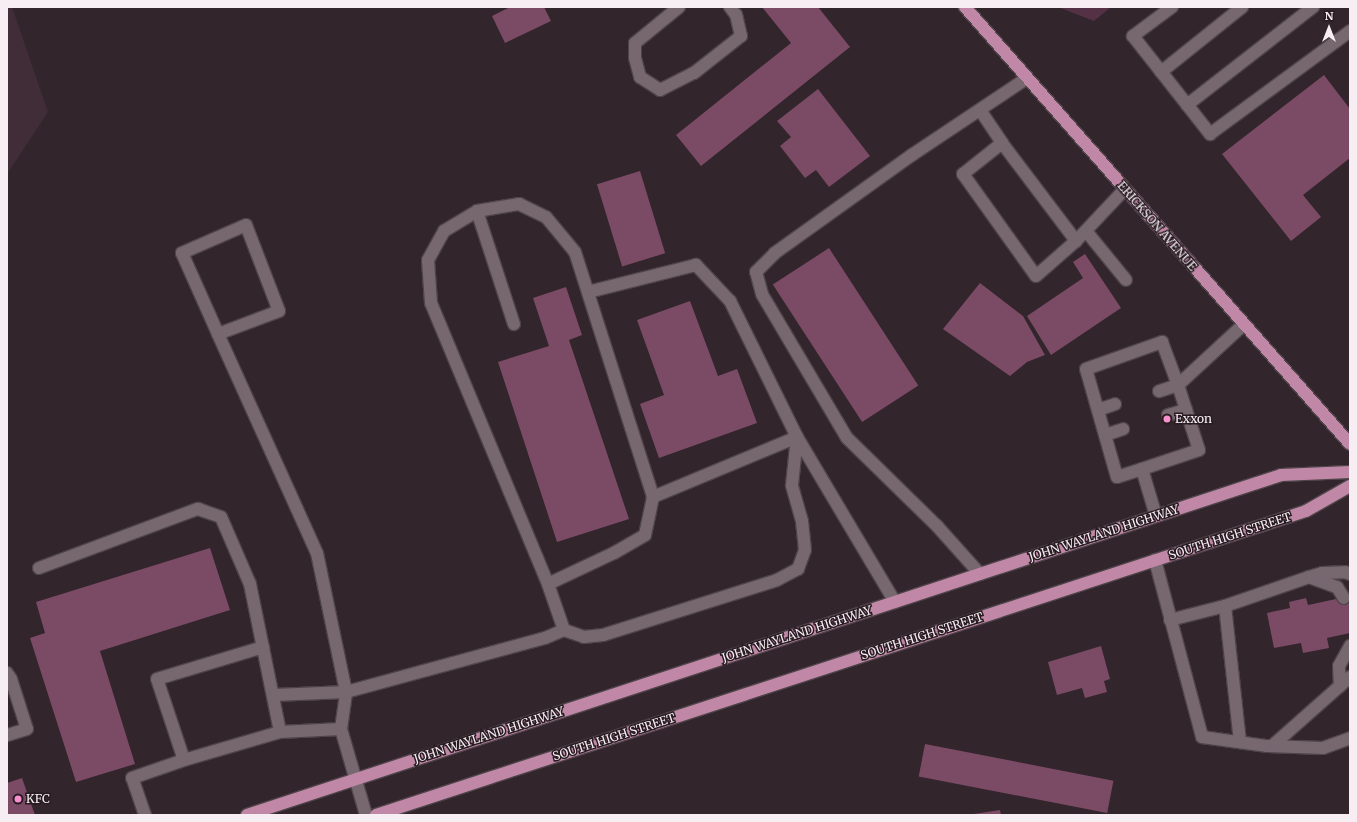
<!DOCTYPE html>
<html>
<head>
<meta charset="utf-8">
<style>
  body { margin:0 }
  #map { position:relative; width:1357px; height:822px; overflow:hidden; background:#32252c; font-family:Merriweather,serif }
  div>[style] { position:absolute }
  .built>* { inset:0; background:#402d37 }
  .green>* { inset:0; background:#543145 }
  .building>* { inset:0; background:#7b4a65; transform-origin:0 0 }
  .roads { filter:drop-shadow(1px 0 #4e4449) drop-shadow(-1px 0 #4e4449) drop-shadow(0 1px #4e4449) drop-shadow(0 -1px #4e4449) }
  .lane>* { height:12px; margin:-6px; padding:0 6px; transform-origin:6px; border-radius:6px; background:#776870 }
  .primary>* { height:12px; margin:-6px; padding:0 6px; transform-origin:6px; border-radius:6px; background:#c187a7 }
  .dots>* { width:11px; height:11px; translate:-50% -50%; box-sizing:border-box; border:2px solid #281c22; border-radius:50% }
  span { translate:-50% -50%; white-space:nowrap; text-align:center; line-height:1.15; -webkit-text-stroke:3px #281c22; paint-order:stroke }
  .street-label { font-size:12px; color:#f6eef2 }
  .poi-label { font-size:12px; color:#f6eef2 }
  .left { translate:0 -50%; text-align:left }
  .frame { position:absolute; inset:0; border:8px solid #f6eef2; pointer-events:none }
  .north { position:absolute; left:1309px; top:8px; width:40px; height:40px; -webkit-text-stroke:3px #281c22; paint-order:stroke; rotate:0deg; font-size:11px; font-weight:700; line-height:16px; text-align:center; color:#f6eef2 }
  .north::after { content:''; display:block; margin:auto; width:14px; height:18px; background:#f6eef2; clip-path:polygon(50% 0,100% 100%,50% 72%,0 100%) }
</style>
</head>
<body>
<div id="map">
  <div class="built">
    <div style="clip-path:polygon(7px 7px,12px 7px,48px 112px,7px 174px)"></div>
  </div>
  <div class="green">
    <div style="clip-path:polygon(1058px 7px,1111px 7px,1094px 21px)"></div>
  </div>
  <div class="building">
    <div style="clip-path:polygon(510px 7px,544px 7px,551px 21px,505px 43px,492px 16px)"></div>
    <div style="clip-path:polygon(762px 7px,818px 7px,850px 47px,701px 166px,676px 135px,791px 43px)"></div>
    <div style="clip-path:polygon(1324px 75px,1350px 109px,1350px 158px,1303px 195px,1321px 217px,1291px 241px,1222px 154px)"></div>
    <div style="clip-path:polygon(818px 89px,870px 156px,829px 187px,816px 170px,805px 178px,780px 146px,791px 137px,777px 121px)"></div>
    <div style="left:640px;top:171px;width:86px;height:45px;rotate:73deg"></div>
    <div style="left:829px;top:248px;width:164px;height:67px;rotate:57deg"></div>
    <div style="clip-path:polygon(1085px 254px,1121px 308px,1051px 355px,1027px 316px,1083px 278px,1073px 262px)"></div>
    <div style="clip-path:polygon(980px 283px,1023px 316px,1045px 355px,1027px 362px,1010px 376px,943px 329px)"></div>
    <div style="clip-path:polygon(566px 287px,582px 335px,569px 340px,629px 519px,557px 542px,498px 362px,549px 346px,533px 298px)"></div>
    <div style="clip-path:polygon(690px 301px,718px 376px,737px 369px,757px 423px,659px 458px,640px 404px,664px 395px,637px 320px)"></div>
    <div style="clip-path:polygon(210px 548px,230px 610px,100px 651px,135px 764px,76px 782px,30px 638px,45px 633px,36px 602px)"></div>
    <div style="clip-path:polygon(1350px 596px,1350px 633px,1327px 638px,1329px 648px,1303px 653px,1301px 643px,1274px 648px,1267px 613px,1290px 608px,1289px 602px,1306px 598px,1308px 605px)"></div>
    <div style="clip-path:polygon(1101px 646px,1110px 679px,1104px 681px,1107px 692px,1085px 698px,1082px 688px,1057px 695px,1048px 662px)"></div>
    <div style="left:925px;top:744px;width:192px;height:33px;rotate:11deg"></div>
    <div style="clip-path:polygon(22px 778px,35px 815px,7px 815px,7px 783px)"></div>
    <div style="clip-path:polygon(1000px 810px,1001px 815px,974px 815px,974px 814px)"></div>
  </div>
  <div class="roads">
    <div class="lane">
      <div style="left:679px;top:7px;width:57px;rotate:140.7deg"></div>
      <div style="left:635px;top:43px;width:15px;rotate:90deg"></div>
      <div style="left:635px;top:58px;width:20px;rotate:75deg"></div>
      <div style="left:640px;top:77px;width:24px;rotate:33deg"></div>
      <div style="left:660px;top:90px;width:38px;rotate:-27deg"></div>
      <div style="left:694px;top:73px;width:60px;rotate:-38.2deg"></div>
      <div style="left:741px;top:36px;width:22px;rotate:-103deg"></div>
      <div style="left:736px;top:15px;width:10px;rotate:-127deg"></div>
      <div style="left:1172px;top:7px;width:49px;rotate:143.4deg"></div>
      <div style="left:1133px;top:36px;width:125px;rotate:51.8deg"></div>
      <div style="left:1210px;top:134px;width:174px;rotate:-36.3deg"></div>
      <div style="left:1161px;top:72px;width:104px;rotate:-38.7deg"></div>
      <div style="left:1187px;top:105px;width:160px;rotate:-37.9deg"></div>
      <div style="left:980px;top:110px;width:40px;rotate:56deg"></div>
      <div style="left:1002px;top:143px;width:50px;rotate:141.5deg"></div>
      <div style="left:963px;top:174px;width:125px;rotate:54.4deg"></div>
      <div style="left:1036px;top:276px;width:53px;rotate:-41.2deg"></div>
      <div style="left:1076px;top:241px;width:71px;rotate:-46.7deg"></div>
      <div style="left:1002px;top:143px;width:123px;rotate:52.9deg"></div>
      <div style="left:477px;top:211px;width:119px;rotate:71.9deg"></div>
      <div style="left:1086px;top:231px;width:63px;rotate:50.8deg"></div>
      <div style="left:218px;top:334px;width:65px;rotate:-20.7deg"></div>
      <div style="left:279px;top:311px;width:92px;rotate:-111deg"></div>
      <div style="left:246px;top:225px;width:70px;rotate:156.4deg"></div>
      <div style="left:182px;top:253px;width:89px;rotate:66deg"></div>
      <div style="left:218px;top:334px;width:240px;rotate:65.7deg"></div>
      <div style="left:317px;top:553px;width:142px;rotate:78.2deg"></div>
      <div style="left:346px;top:692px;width:72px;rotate:177.6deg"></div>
      <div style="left:1098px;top:410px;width:18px;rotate:-19deg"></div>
      <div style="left:1168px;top:415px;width:19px;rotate:-16deg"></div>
      <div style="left:1105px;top:435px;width:19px;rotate:-18deg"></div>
      <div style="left:1142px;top:469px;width:26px;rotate:162deg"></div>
      <div style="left:1117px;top:477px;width:112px;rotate:-106deg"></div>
      <div style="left:1086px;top:369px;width:81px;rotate:-19.6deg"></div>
      <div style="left:1162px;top:342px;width:46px;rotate:69.6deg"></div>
      <div style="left:1178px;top:385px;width:20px;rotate:162deg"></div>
      <div style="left:1156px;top:516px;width:49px;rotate:-106.6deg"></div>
      <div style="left:1142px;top:469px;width:60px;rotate:-18.4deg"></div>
      <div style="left:1199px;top:450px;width:68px;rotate:-107.9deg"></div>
      <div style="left:1178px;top:385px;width:90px;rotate:-42.7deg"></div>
      <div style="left:1155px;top:560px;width:183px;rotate:75.1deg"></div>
      <div style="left:1202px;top:737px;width:66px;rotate:7.9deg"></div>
      <div style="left:1267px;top:746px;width:56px;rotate:2deg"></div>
      <div style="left:1323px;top:748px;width:29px;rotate:-20deg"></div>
      <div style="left:39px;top:568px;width:170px;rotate:-20.4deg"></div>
      <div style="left:198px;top:509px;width:24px;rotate:19deg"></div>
      <div style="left:221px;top:517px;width:73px;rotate:66.6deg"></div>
      <div style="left:250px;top:584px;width:151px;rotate:78.5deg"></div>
      <div style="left:980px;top:574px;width:64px;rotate:-131.9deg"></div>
      <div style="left:937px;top:526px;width:126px;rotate:-135.6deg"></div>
      <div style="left:847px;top:438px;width:167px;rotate:-120.6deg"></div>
      <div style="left:762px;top:294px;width:23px;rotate:-105deg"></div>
      <div style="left:756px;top:272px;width:27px;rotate:-45deg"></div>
      <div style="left:775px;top:253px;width:168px;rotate:-35.6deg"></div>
      <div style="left:912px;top:155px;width:138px;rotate:-33.8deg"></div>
      <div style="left:1309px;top:577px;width:30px;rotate:20deg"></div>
      <div style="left:1337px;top:587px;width:13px;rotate:58deg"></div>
      <div style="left:548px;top:584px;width:304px;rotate:-112.6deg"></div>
      <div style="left:431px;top:303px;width:43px;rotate:-94deg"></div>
      <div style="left:428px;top:260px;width:33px;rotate:-61deg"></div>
      <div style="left:444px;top:231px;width:39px;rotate:-31deg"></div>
      <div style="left:477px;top:211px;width:43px;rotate:-9.5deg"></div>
      <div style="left:519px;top:204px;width:30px;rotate:26deg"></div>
      <div style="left:546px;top:217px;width:45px;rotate:50.4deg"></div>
      <div style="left:575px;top:252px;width:257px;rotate:72.3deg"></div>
      <div style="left:1225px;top:606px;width:137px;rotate:83.7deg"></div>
      <div style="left:1170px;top:620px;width:57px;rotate:-14.3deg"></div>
      <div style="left:1225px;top:606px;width:89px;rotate:-19deg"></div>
      <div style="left:1309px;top:577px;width:14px;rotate:-17deg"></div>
      <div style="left:1322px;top:573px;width:23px;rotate:-2deg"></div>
      <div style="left:1345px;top:572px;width:5px;rotate:22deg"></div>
      <div style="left:564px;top:630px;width:21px;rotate:19deg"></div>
      <div style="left:584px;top:637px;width:19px;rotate:-6deg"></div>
      <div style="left:603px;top:635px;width:182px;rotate:-17.5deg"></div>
      <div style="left:777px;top:580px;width:24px;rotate:-28deg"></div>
      <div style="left:798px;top:569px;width:20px;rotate:-70deg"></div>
      <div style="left:805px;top:550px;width:29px;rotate:-96deg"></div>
      <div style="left:802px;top:521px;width:37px;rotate:-106deg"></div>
      <div style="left:792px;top:485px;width:48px;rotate:-84.1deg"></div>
      <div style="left:797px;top:437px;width:152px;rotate:-116.2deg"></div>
      <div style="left:730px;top:301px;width:50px;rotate:-133.4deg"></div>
      <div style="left:696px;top:265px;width:111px;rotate:166deg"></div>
      <div style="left:7px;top:673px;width:7px;rotate:56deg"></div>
      <div style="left:11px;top:679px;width:52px;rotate:72.3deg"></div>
      <div style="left:27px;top:729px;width:21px;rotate:163deg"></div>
      <div style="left:1340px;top:686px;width:20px;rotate:-93deg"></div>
      <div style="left:1339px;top:666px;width:23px;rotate:-61deg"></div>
      <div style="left:1272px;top:746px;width:104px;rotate:-41.5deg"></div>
      <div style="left:184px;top:760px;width:85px;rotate:-108.4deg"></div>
      <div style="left:157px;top:679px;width:111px;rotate:-16.8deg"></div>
      <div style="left:145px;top:815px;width:39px;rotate:-109deg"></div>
      <div style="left:132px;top:778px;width:55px;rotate:-19.1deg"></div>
      <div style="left:184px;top:760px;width:100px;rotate:-16.3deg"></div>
      <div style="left:280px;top:732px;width:61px;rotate:-2.8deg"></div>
      <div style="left:366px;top:815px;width:90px;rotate:-106.2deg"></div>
      <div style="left:341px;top:729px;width:37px;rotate:-82deg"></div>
      <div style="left:346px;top:692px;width:206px;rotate:-15.2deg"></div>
      <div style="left:545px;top:638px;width:21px;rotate:-23deg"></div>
      <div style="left:564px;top:630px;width:49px;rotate:-109.2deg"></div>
      <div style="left:548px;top:584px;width:73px;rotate:-25.2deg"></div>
      <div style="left:614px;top:553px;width:36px;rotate:-30deg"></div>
      <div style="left:645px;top:535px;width:39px;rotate:-78deg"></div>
      <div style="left:653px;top:497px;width:156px;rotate:-22.6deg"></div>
      <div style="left:797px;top:437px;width:192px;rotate:59.3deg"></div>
    </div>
    <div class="primary">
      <div style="left:965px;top:7px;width:582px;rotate:48.62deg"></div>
      <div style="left:247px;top:815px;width:1088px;rotate:-18.2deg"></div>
      <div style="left:1281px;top:475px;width:69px;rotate:-2.5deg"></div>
      <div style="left:376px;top:815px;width:978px;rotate:-18.1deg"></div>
      <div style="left:1306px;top:511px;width:51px;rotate:-29.6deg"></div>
    </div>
  </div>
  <div class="dots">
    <div style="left:1167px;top:419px;background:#f890cb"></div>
    <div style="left:18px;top:799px;background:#f890cb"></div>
  </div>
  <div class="street-label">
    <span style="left:1157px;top:226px;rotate:49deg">ERICKSON AVENUE</span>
    <span style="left:1104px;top:533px;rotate:-18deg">JOHN WAYLAND HIGHWAY</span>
    <span style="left:1230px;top:536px;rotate:-18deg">SOUTH HIGH STREET</span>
    <span style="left:797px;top:634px;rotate:-18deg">JOHN WAYLAND HIGHWAY</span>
    <span style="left:922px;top:636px;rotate:-18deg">SOUTH HIGH STREET</span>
    <span style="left:489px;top:735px;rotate:-18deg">JOHN WAYLAND HIGHWAY</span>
    <span style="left:614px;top:737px;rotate:-18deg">SOUTH HIGH STREET</span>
  </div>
  <div class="poi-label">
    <span class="left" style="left:1175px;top:419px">Exxon</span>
    <span class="left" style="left:26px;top:799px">KFC</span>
  </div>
  <div class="frame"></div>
  <div class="north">N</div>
</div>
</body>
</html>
